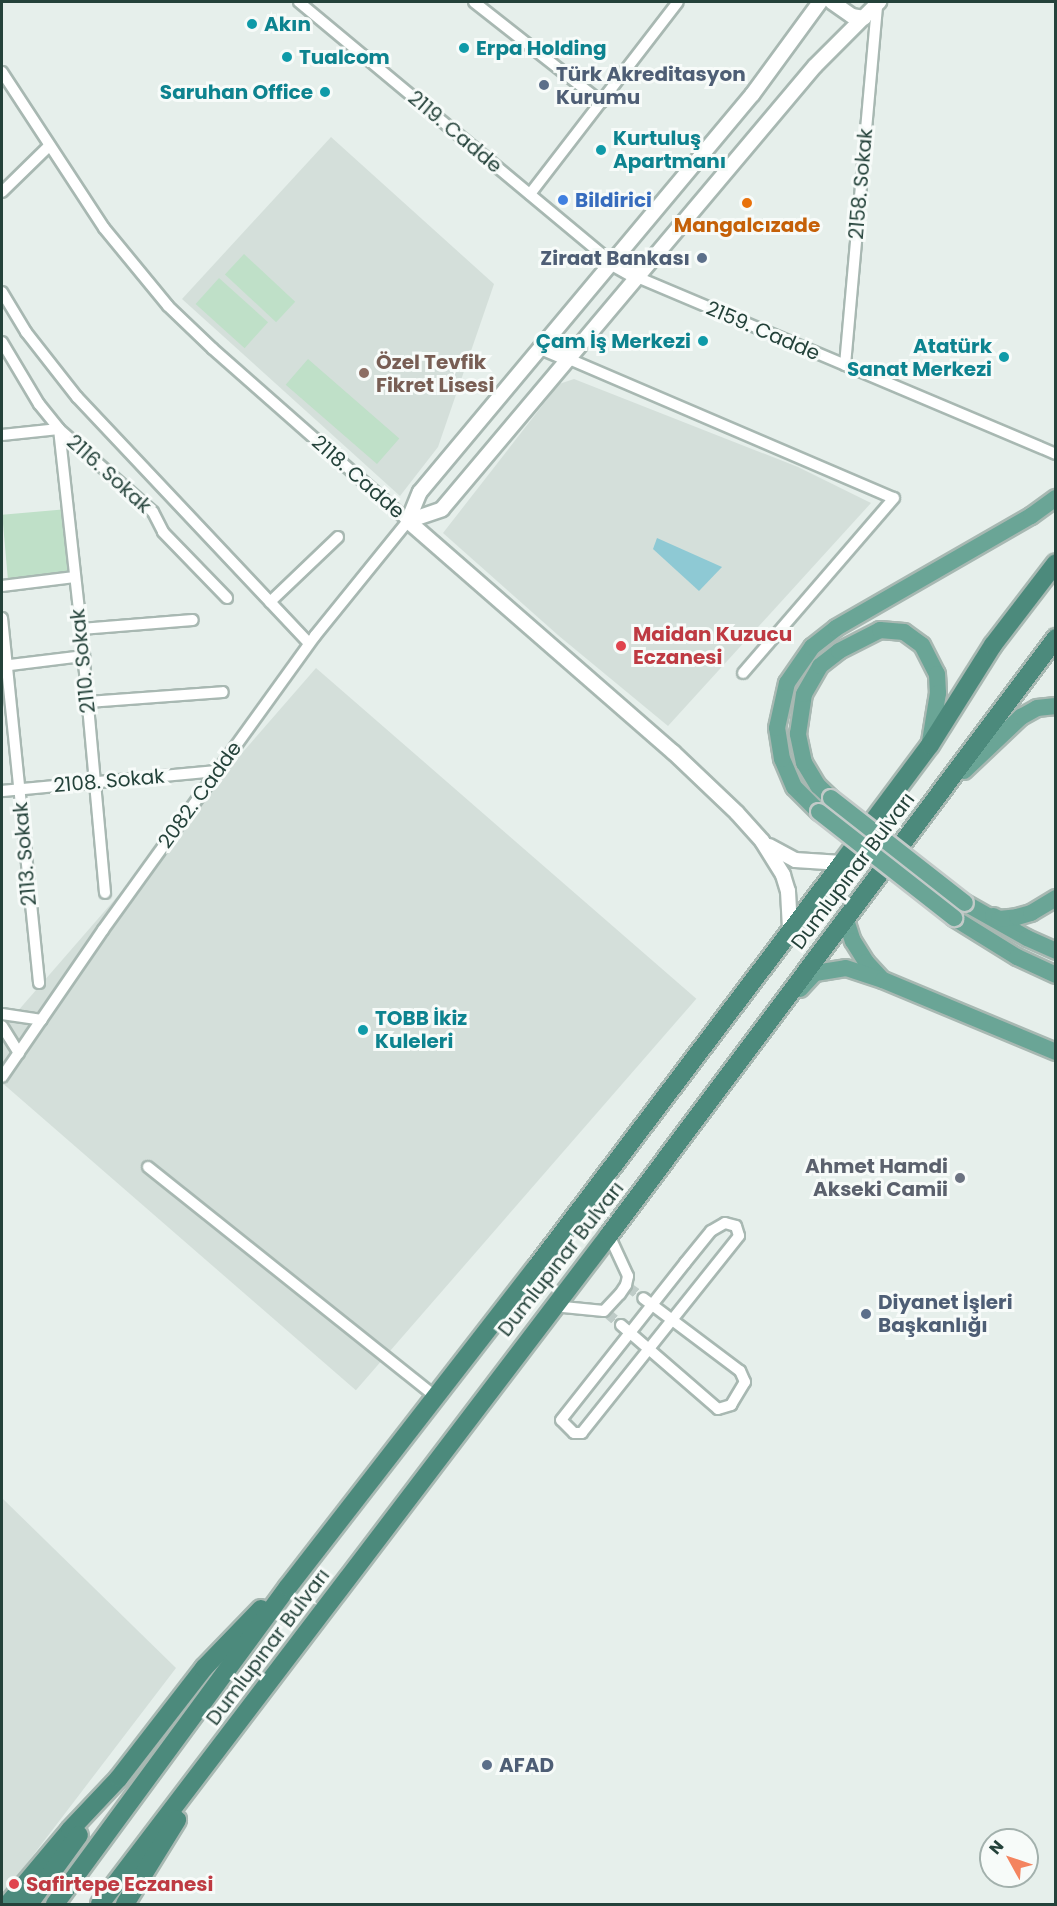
<!DOCTYPE html>
<html>
<head>
<meta charset="utf-8">
<style>
  body { margin:0 }
  #map { position:relative; width:1057px; height:1906px; overflow:hidden; background:#e6efeb; font-family:Poppins,sans-serif }
  div>[style] { position:absolute }
  .built>* { inset:0; background:#d4dfda; transform-origin:0 0 }
  .green>* { inset:0; background:#bfe0c8; transform-origin:0 0 }
  .water>* { inset:0; background:#8ec9d4 }
  .minor-tunnel>* { height:10px; margin-top:-5px; transform-origin:0; background:repeating-linear-gradient(90deg,#bfccc8 0 10px,transparent 0 15px) }
  .roads { filter:drop-shadow(2px 0 #a8b8b2) drop-shadow(-2px 0 #a8b8b2) drop-shadow(0 2px #a8b8b2) drop-shadow(0 -2px #a8b8b2) }
  .minor>* { height:10px; margin:-5px; padding:0 5px; transform-origin:5px; border-radius:5px; background:#fff }
  .tertiary>* { height:14px; margin:-7px; padding:0 7px; transform-origin:7px; border-radius:7px; background:#fff }
  .primary>* { height:16px; margin:-8px; padding:0 8px; transform-origin:8px; border-radius:8px; background:#6aa596 }
  .trunk>* { height:18px; margin:-9px; padding:0 9px; transform-origin:9px; border-radius:9px; background:#4c8a7c }
  .bridges { filter:drop-shadow(2px 0 #c2cac8) drop-shadow(-2px 0 #c2cac8) drop-shadow(0 2px #c2cac8) drop-shadow(0 -2px #c2cac8) }
  .primary-bridge>* { height:16px; margin:-8px; padding:0 8px; transform-origin:8px; border-radius:8px; background:#6aa596 }
  .dots>* { width:16px; height:16px; translate:-50% -50%; box-sizing:border-box; border:3px solid #f7fbf9; border-radius:50% }
  span { translate:-50% -50%; white-space:nowrap; text-align:center; line-height:1.15; -webkit-text-stroke:6px #f7fbf9; paint-order:stroke }
  .culture-label { font-size:20px; color:#0d838f; font-weight:700 }
  .left { translate:0 -50%; text-align:left }
  .right { translate:-100% -50%; text-align:right }
  .service-label { font-size:20px; color:#4e5e75; font-weight:700 }
  .street-label { font-size:20px; color:#24423a }
  .shop-label { font-size:20px; color:#366cbe; font-weight:700 }
  .food-label { font-size:20px; color:#c56008; font-weight:700 }
  .education-label { font-size:20px; color:#785e54; font-weight:700 }
  .health-label { font-size:20px; color:#be3a42; font-weight:700 }
  .worship-label { font-size:20px; color:#5b616d; font-weight:700 }
  .frame { position:absolute; inset:0; border:3px solid #24423a; pointer-events:none }
  .north { position:absolute; left:979px; top:1828px; width:60px; height:60px; box-sizing:border-box; background:#f7fbf9; border:2px solid #a3b1ad; border-radius:50%; rotate:310deg; font-size:16px; font-weight:700; line-height:24px; text-align:center; color:#24423a }
  .north::after { content:''; display:block; margin:auto; width:21px; height:27px; background:#f4845f; clip-path:polygon(50% 0,100% 100%,50% 72%,0 100%) }
</style>
</head>
<body>
<div id="map">
  <div class="built">
    <div style="clip-path:polygon(331px 137px,494px 284px,438px 447px,400px 496px,182px 299px)"></div>
    <div style="clip-path:polygon(574px 379px,798px 467px,871px 503px,668px 726px,559px 636px,443px 533px,559px 384px)"></div>
    <div style="left:316px;top:668px;width:504px;height:519px;rotate:41deg"></div>
    <div style="clip-path:polygon(2px 1498px,176px 1668px,2px 1896px)"></div>
  </div>
  <div class="green">
    <div style="left:244px;top:254px;width:70px;height:28px;rotate:43deg"></div>
    <div style="left:219px;top:278px;width:66px;height:35px;rotate:42deg"></div>
    <div style="left:308px;top:359px;width:121px;height:34px;rotate:41deg"></div>
    <div style="left:68px;top:509px;width:68px;height:66px;rotate:85deg"></div>
  </div>
  <div class="water">
    <div style="clip-path:polygon(657px 538px,722px 567px,699px 591px,653px 549px)"></div>
  </div>
  <div class="minor-tunnel">
    <div style="left:628px;top:1287px;width:19px;rotate:36deg"></div>
    <div style="left:607px;top:1313px;width:18px;rotate:41deg"></div>
  </div>
  <div class="roads">
    <div class="minor">
      <div style="left:299px;top:2px;width:408px;rotate:39.8deg"></div>
      <div style="left:474px;top:2px;width:162px;rotate:38.2deg"></div>
      <div style="left:2px;top:72px;width:186px;rotate:56.8deg"></div>
      <div style="left:104px;top:228px;width:101px;rotate:50.6deg"></div>
      <div style="left:168px;top:306px;width:62px;rotate:43.7deg"></div>
      <div style="left:213px;top:349px;width:260px;rotate:41.4deg"></div>
      <div style="left:408px;top:521px;width:148px;rotate:129deg"></div>
      <div style="left:315px;top:636px;width:362px;rotate:125.8deg"></div>
      <div style="left:103px;top:930px;width:178px;rotate:124.5deg"></div>
      <div style="left:2px;top:192px;width:66px;rotate:-44.4deg"></div>
      <div style="left:530px;top:194px;width:242px;rotate:-52.4deg"></div>
      <div style="left:637px;top:277px;width:455px;rotate:22.9deg"></div>
      <div style="left:2px;top:292px;width:47px;rotate:59deg"></div>
      <div style="left:26px;top:332px;width:83px;rotate:51.9deg"></div>
      <div style="left:77px;top:397px;width:338px;rotate:46.7deg"></div>
      <div style="left:2px;top:342px;width:72px;rotate:59.2deg"></div>
      <div style="left:39px;top:404px;width:32px;rotate:51deg"></div>
      <div style="left:59px;top:429px;width:125px;rotate:41.4deg"></div>
      <div style="left:153px;top:512px;width:22px;rotate:63deg"></div>
      <div style="left:163px;top:532px;width:92px;rotate:45.9deg"></div>
      <div style="left:569px;top:359px;width:353px;rotate:23.2deg"></div>
      <div style="left:894px;top:498px;width:231px;rotate:130.8deg"></div>
      <div style="left:845px;top:365px;width:362px;rotate:-84.9deg"></div>
      <div style="left:2px;top:435px;width:57px;rotate:-6deg"></div>
      <div style="left:59px;top:429px;width:201px;rotate:83.7deg"></div>
      <div style="left:81px;top:629px;width:265px;rotate:84.8deg"></div>
      <div style="left:2px;top:586px;width:73px;rotate:-7.1deg"></div>
      <div style="left:270px;top:602px;width:94px;rotate:-43.7deg"></div>
      <div style="left:2px;top:618px;width:367px;rotate:84.2deg"></div>
      <div style="left:81px;top:629px;width:112px;rotate:-4.6deg"></div>
      <div style="left:2px;top:666px;width:83px;rotate:-7deg"></div>
      <div style="left:88px;top:702px;width:135px;rotate:-4.2deg"></div>
      <div style="left:2px;top:791px;width:216px;rotate:-5.3deg"></div>
      <div style="left:2px;top:1014px;width:40px;rotate:8.5deg"></div>
      <div style="left:2px;top:1026px;width:32px;rotate:58deg"></div>
      <div style="left:148px;top:1167px;width:369px;rotate:38.6deg"></div>
      <div style="left:725px;top:1223px;width:11px;rotate:15deg"></div>
      <div style="left:736px;top:1226px;width:10px;rotate:73deg"></div>
      <div style="left:739px;top:1236px;width:252px;rotate:128.6deg"></div>
      <div style="left:582px;top:1433px;width:8px;rotate:180deg"></div>
      <div style="left:574px;top:1433px;width:18px;rotate:-135deg"></div>
      <div style="left:561px;top:1420px;width:200px;rotate:-51.7deg"></div>
      <div style="left:685px;top:1263px;width:41px;rotate:-50.9deg"></div>
      <div style="left:711px;top:1231px;width:16px;rotate:-30deg"></div>
      <div style="left:553px;top:1306px;width:51px;rotate:5.6deg"></div>
      <div style="left:604px;top:1311px;width:23px;rotate:-47deg"></div>
      <div style="left:620px;top:1294px;width:11px;rotate:-56deg"></div>
      <div style="left:626px;top:1285px;width:9px;rotate:-77deg"></div>
      <div style="left:628px;top:1276px;width:45px;rotate:-114.9deg"></div>
      <div style="left:621px;top:1325px;width:128px;rotate:40.9deg"></div>
      <div style="left:718px;top:1409px;width:14px;rotate:-17deg"></div>
      <div style="left:731px;top:1405px;width:27px;rotate:-59deg"></div>
      <div style="left:745px;top:1382px;width:12px;rotate:-114deg"></div>
      <div style="left:740px;top:1371px;width:121px;rotate:-143deg"></div>
    </div>
    <div class="tertiary">
      <div style="left:832px;top:2px;width:24px;rotate:35deg"></div>
      <div style="left:852px;top:16px;width:12px;rotate:9deg"></div>
      <div style="left:612px;top:263px;width:29px;rotate:29deg"></div>
      <div style="left:541px;top:347px;width:30px;rotate:23deg"></div>
      <div style="left:408px;top:521px;width:36px;rotate:-19deg"></div>
      <div style="left:442px;top:509px;width:579px;rotate:-49.9deg"></div>
      <div style="left:815px;top:66px;width:91px;rotate:-45deg"></div>
      <div style="left:408px;top:521px;width:31px;rotate:-68deg"></div>
      <div style="left:420px;top:492px;width:518px;rotate:-50.1deg"></div>
      <div style="left:752px;top:95px;width:115px;rotate:-53.8deg"></div>
      <div style="left:408px;top:521px;width:352px;rotate:41.1deg"></div>
      <div style="left:673px;top:752px;width:88px;rotate:43.6deg"></div>
      <div style="left:737px;top:813px;width:38px;rotate:48deg"></div>
      <div style="left:762px;top:841px;width:40px;rotate:58deg"></div>
      <div style="left:783px;top:875px;width:17px;rotate:73deg"></div>
      <div style="left:788px;top:891px;width:37px;rotate:87deg"></div>
      <div style="left:769px;top:846px;width:30px;rotate:28deg"></div>
      <div style="left:795px;top:860px;width:47px;rotate:3.7deg"></div>
    </div>
    <div class="primary">
      <div style="left:964px;top:771px;width:79px;rotate:-43.5deg"></div>
      <div style="left:1021px;top:717px;width:18px;rotate:-29deg"></div>
      <div style="left:1037px;top:708px;width:19px;rotate:-6deg"></div>
      <div style="left:831px;top:798px;width:18px;rotate:-137deg"></div>
      <div style="left:818px;top:786px;width:27px;rotate:-121deg"></div>
      <div style="left:804px;top:763px;width:30px;rotate:-102deg"></div>
      <div style="left:798px;top:734px;width:40px;rotate:-81.5deg"></div>
      <div style="left:804px;top:694px;width:32px;rotate:-60deg"></div>
      <div style="left:820px;top:666px;width:24px;rotate:-38deg"></div>
      <div style="left:839px;top:651px;width:46px;rotate:-27.1deg"></div>
      <div style="left:880px;top:630px;width:24px;rotate:5deg"></div>
      <div style="left:904px;top:632px;width:22px;rotate:36deg"></div>
      <div style="left:922px;top:645px;width:33px;rotate:63deg"></div>
      <div style="left:937px;top:674px;width:19px;rotate:87deg"></div>
      <div style="left:938px;top:693px;width:50px;rotate:99.3deg"></div>
      <div style="left:819px;top:812px;width:35px;rotate:-135deg"></div>
      <div style="left:794px;top:787px;width:30px;rotate:-113deg"></div>
      <div style="left:782px;top:759px;width:31px;rotate:-99deg"></div>
      <div style="left:777px;top:728px;width:46px;rotate:-77.5deg"></div>
      <div style="left:787px;top:683px;width:44px;rotate:-55.2deg"></div>
      <div style="left:812px;top:647px;width:31px;rotate:-38deg"></div>
      <div style="left:836px;top:628px;width:225px;rotate:-29.9deg"></div>
      <div style="left:1031px;top:516px;width:31px;rotate:-36deg"></div>
      <div style="left:965px;top:903px;width:71px;rotate:29.4deg"></div>
      <div style="left:1027px;top:938px;width:32px;rotate:24deg"></div>
      <div style="left:993px;top:916px;width:7px;rotate:27deg"></div>
      <div style="left:999px;top:919px;width:18px;rotate:-6deg"></div>
      <div style="left:1017px;top:917px;width:15px;rotate:-16deg"></div>
      <div style="left:1031px;top:913px;width:29px;rotate:-31deg"></div>
      <div style="left:954px;top:918px;width:74px;rotate:31.8deg"></div>
      <div style="left:1017px;top:957px;width:43px;rotate:24.8deg"></div>
      <div style="left:846px;top:920px;width:22px;rotate:72deg"></div>
      <div style="left:853px;top:941px;width:25px;rotate:58deg"></div>
      <div style="left:866px;top:962px;width:21px;rotate:47deg"></div>
      <div style="left:800px;top:989px;width:22px;rotate:-47deg"></div>
      <div style="left:815px;top:973px;width:31px;rotate:-9deg"></div>
      <div style="left:846px;top:968px;width:39px;rotate:18deg"></div>
      <div style="left:883px;top:980px;width:187px;rotate:22.6deg"></div>
    </div>
    <div class="trunk">
      <div style="left:8px;top:1904px;width:97px;rotate:-50deg"></div>
      <div style="left:70px;top:1830px;width:71px;rotate:-46.7deg"></div>
      <div style="left:119px;top:1778px;width:139px;rotate:-52.3deg"></div>
      <div style="left:204px;top:1668px;width:82px;rotate:-46deg"></div>
      <div style="left:29px;top:1904px;width:85px;rotate:-54.1deg"></div>
      <div style="left:55px;top:1904px;width:393px;rotate:-53.7deg"></div>
      <div style="left:288px;top:1587px;width:403px;rotate:-52.2deg"></div>
      <div style="left:535px;top:1269px;width:509px;rotate:-52.9deg"></div>
      <div style="left:842px;top:863px;width:147px;rotate:-53.3deg"></div>
      <div style="left:930px;top:745px;width:118px;rotate:-57.8deg"></div>
      <div style="left:993px;top:645px;width:103px;rotate:-52.5deg"></div>
      <div style="left:100px;top:1904px;width:841px;rotate:-52.73deg"></div>
      <div style="left:609px;top:1235px;width:746px;rotate:-53.18deg"></div>
      <div style="left:125px;top:1904px;width:99px;rotate:-58.2deg"></div>
    </div>
  </div>
  <div class="bridges">
    <div class="primary-bridge">
      <div style="left:831px;top:798px;width:170px;rotate:38.1deg"></div>
      <div style="left:819px;top:812px;width:172px;rotate:38.1deg"></div>
    </div>
  </div>
  <div class="dots">
    <div style="left:252px;top:24px;background:#0f9aa8"></div>
    <div style="left:464px;top:48px;background:#0f9aa8"></div>
    <div style="left:287px;top:57px;background:#0f9aa8"></div>
    <div style="left:544px;top:85px;background:#5c6f8a"></div>
    <div style="left:325px;top:92px;background:#0f9aa8"></div>
    <div style="left:601px;top:150px;background:#0f9aa8"></div>
    <div style="left:563px;top:200px;background:#3f7fe0"></div>
    <div style="left:747px;top:203px;background:#e8710a"></div>
    <div style="left:702px;top:258px;background:#5c6f8a"></div>
    <div style="left:703px;top:341px;background:#0f9aa8"></div>
    <div style="left:1004px;top:357px;background:#0f9aa8"></div>
    <div style="left:364px;top:373px;background:#8d6e63"></div>
    <div style="left:621px;top:646px;background:#e0444e"></div>
    <div style="left:363px;top:1030px;background:#0f9aa8"></div>
    <div style="left:960px;top:1178px;background:#6b7280"></div>
    <div style="left:866px;top:1314px;background:#5c6f8a"></div>
    <div style="left:487px;top:1765px;background:#5c6f8a"></div>
    <div style="left:14px;top:1884px;background:#e0444e"></div>
  </div>
  <div class="culture-label">
    <span class="left" style="left:264px;top:24px">Akın</span>
    <span class="left" style="left:476px;top:48px">Erpa Holding</span>
    <span class="left" style="left:299px;top:57px">Tualcom</span>
    <span class="right" style="left:313px;top:92px">Saruhan Office</span>
    <span class="left" style="left:613px;top:150px">Kurtuluş<br>Apartmanı</span>
    <span class="right" style="left:691px;top:341px">Çam İş Merkezi</span>
    <span class="right" style="left:992px;top:358px">Atatürk<br>Sanat Merkezi</span>
    <span class="left" style="left:375px;top:1030px">TOBB İkiz<br>Kuleleri</span>
  </div>
  <div class="service-label">
    <span class="left" style="left:556px;top:86px">Türk Akreditasyon<br>Kurumu</span>
    <span class="right" style="left:690px;top:258px">Ziraat Bankası</span>
    <span class="left" style="left:878px;top:1314px">Diyanet İşleri<br>Başkanlığı</span>
    <span class="left" style="left:499px;top:1765px">AFAD</span>
  </div>
  <div class="street-label">
    <span style="left:455px;top:132px;rotate:40deg">2119. Cadde</span>
    <span style="left:861px;top:184px;rotate:-85deg">2158. Sokak</span>
    <span style="left:763px;top:331px;rotate:23deg">2159. Cadde</span>
    <span style="left:109px;top:474px;rotate:42deg">2116. Sokak</span>
    <span style="left:358px;top:477px;rotate:41deg">2118. Cadde</span>
    <span style="left:83px;top:661px;rotate:-96deg">2110. Sokak</span>
    <span style="left:109px;top:781px;rotate:-5deg">2108. Sokak</span>
    <span style="left:200px;top:795px;rotate:-54deg">2082. Cadde</span>
    <span style="left:25px;top:854px;rotate:-95deg">2113. Sokak</span>
    <span style="left:853px;top:871px;rotate:-53deg">Dumlupınar Bulvarı</span>
    <span style="left:561px;top:1259px;rotate:-52deg">Dumlupınar Bulvarı</span>
    <span style="left:268px;top:1647px;rotate:-53deg">Dumlupınar Bulvarı</span>
  </div>
  <div class="shop-label">
    <span class="left" style="left:575px;top:200px">Bildirici</span>
  </div>
  <div class="food-label">
    <span style="left:747px;top:225px">Mangalcızade</span>
  </div>
  <div class="education-label">
    <span class="left" style="left:376px;top:374px">Özel Tevfik<br>Fikret Lisesi</span>
  </div>
  <div class="health-label">
    <span class="left" style="left:633px;top:646px">Maidan Kuzucu<br>Eczanesi</span>
    <span class="left" style="left:26px;top:1884px">Safirtepe Eczanesi</span>
  </div>
  <div class="worship-label">
    <span class="right" style="left:948px;top:1178px">Ahmet Hamdi<br>Akseki Camii</span>
  </div>
  <div class="frame"></div>
  <div class="north">N</div>
</div>
</body>
</html>
